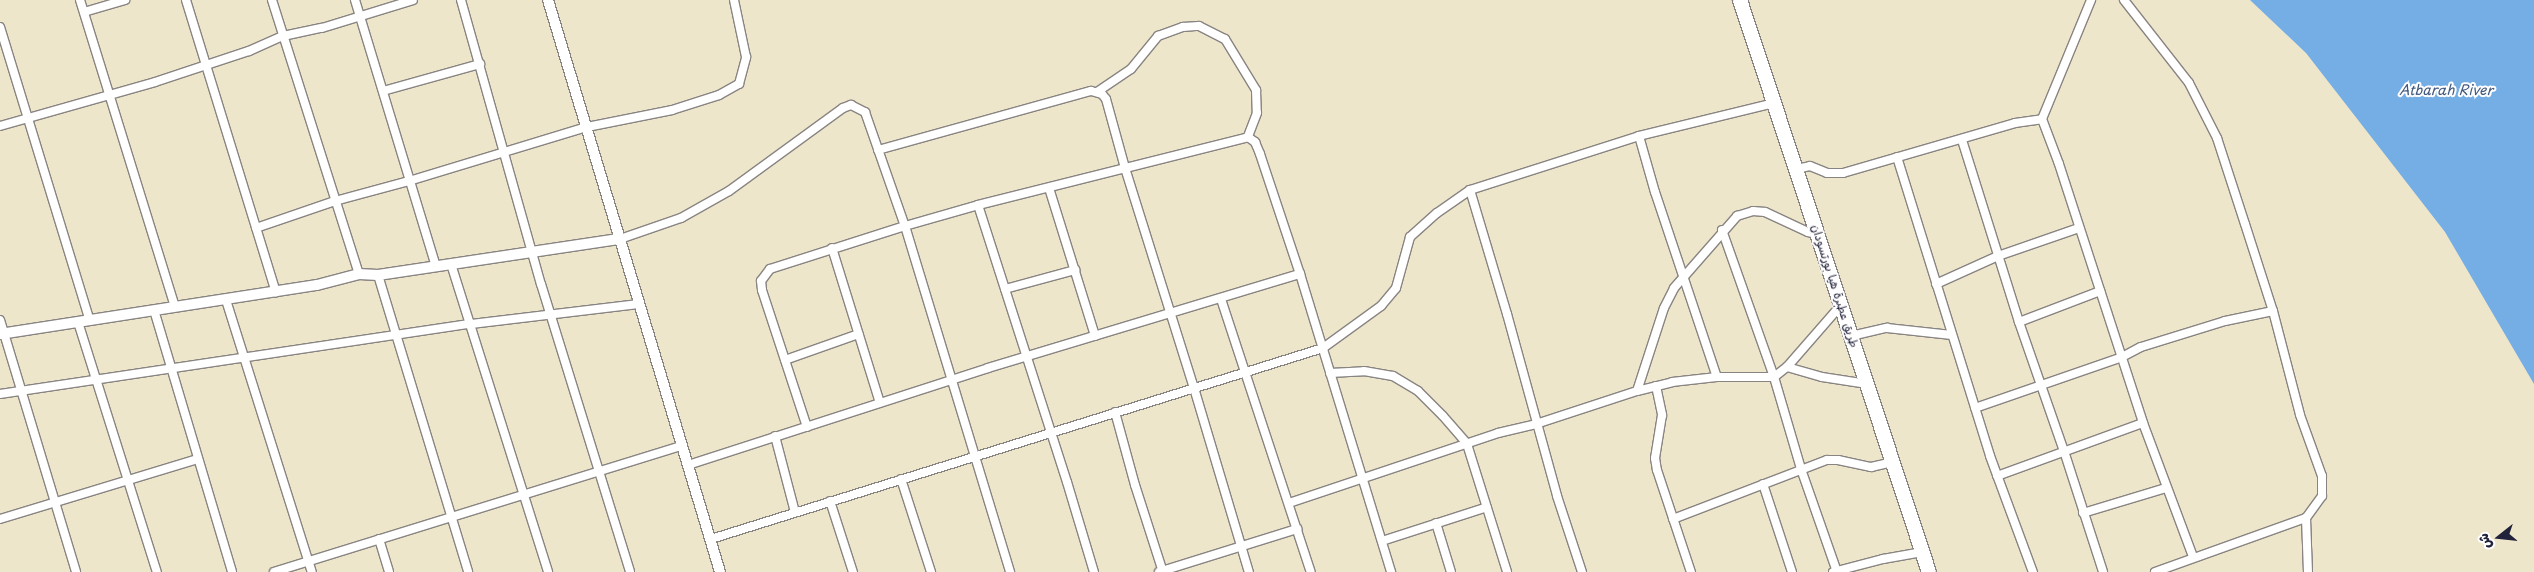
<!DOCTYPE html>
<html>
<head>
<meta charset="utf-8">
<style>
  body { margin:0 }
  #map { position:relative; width:2534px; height:572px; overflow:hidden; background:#eee6ca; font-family:"Playpen Sans","Playpen Sans Arabic",sans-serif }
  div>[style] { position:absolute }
  .water>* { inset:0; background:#74aee5 }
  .roads { filter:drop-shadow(1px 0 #888482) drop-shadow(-1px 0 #888482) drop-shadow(0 1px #888482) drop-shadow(0 -1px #888482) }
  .minor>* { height:8px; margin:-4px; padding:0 4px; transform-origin:4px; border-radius:4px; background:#fff }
  .tertiary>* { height:10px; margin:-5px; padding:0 5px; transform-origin:5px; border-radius:5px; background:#fff }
  .trunk>* { height:14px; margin:-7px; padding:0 7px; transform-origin:7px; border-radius:7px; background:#fff }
  span { translate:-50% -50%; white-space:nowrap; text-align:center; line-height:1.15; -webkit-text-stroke:4px #fff; paint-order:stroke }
  .street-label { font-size:12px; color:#22223b }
  .water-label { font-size:14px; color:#435a7f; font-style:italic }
  .north { position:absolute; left:2474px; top:512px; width:50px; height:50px; -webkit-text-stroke:4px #fff; paint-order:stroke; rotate:254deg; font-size:14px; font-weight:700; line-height:20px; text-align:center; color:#22223b }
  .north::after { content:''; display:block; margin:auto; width:18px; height:22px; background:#22223b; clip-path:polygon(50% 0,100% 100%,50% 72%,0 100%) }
</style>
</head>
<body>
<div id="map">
  <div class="water">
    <div style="clip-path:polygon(2250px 0,2534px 0,2534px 384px,2445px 232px,2306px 53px)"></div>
  </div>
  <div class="roads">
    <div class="minor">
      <div style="left:80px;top:0;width:321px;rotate:72.8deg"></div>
      <div style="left:186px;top:0;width:306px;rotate:72.9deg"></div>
      <div style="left:272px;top:0;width:287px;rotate:72.4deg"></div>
      <div style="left:355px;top:0;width:278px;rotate:73.1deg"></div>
      <div style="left:461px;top:0;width:295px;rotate:74.3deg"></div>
      <div style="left:541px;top:284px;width:301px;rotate:72.8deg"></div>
      <div style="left:2124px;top:0;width:105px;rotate:51.9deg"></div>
      <div style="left:2189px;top:83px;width:62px;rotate:63deg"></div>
      <div style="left:2217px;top:138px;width:90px;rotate:72deg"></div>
      <div style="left:2245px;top:224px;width:91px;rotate:72.2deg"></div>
      <div style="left:2273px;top:311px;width:107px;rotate:75.4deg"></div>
      <div style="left:2300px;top:415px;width:65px;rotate:70.2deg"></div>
      <div style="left:2322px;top:476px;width:20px;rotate:90deg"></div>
      <div style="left:2322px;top:496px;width:27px;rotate:126deg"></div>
      <div style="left:2306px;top:518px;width:54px;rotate:87.9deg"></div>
      <div style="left:84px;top:12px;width:43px;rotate:-16.3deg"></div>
      <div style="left:0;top:27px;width:307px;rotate:73deg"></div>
      <div style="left:383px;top:91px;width:101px;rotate:-15.6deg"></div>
      <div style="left:1097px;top:92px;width:41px;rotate:-34.1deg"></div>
      <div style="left:1131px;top:69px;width:43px;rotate:-50.7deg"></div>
      <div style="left:1158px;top:36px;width:27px;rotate:-20deg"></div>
      <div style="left:1183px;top:27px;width:16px;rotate:-4deg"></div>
      <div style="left:1199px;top:26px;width:29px;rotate:27deg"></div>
      <div style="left:1225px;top:39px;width:60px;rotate:58.7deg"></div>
      <div style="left:1256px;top:90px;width:23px;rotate:88deg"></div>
      <div style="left:1257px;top:113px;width:26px;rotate:111deg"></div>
      <div style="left:2042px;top:119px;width:129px;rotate:-67.6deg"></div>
      <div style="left:0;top:126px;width:161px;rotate:-15.8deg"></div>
      <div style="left:155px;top:82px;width:99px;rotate:-18.3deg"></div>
      <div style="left:249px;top:51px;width:37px;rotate:-24deg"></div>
      <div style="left:283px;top:36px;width:40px;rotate:-12deg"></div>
      <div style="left:322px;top:28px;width:95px;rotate:-17.1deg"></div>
      <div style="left:1639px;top:136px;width:58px;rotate:74.1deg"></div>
      <div style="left:1655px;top:192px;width:195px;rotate:71.5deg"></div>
      <div style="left:1962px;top:140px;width:191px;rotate:72.6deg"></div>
      <div style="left:2019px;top:322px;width:137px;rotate:70.8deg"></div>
      <div style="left:2064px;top:451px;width:127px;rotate:72.1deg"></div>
      <div style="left:878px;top:150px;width:221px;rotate:-15.5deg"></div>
      <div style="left:1091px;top:91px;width:11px;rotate:15deg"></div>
      <div style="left:1102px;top:94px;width:6px;rotate:51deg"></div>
      <div style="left:1106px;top:99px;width:72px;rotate:74.6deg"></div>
      <div style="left:1125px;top:168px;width:231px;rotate:72.6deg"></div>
      <div style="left:1194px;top:388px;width:192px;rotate:73.4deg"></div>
      <div style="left:1897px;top:157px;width:313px;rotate:72.7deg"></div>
      <div style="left:1990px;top:456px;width:124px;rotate:69.7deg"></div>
      <div style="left:1796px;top:169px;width:14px;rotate:-12deg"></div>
      <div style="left:1810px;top:166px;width:18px;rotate:22deg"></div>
      <div style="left:1827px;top:173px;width:16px"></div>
      <div style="left:1843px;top:173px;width:179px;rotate:-16.2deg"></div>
      <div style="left:2015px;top:123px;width:27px;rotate:-8deg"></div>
      <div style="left:2042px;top:119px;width:48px;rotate:69.3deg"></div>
      <div style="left:2059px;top:164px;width:272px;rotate:72deg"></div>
      <div style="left:2143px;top:423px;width:143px;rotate:69.5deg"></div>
      <div style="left:1049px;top:188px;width:155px;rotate:72.7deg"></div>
      <div style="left:1470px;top:190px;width:129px;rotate:73.4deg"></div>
      <div style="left:1507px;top:314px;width:189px;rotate:74.6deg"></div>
      <div style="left:1557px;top:496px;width:80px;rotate:71.8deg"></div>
      <div style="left:978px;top:205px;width:291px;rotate:72.2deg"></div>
      <div style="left:1067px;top:482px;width:94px;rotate:73.3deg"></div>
      <div style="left:256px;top:228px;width:83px;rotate:-18.9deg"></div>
      <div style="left:335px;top:201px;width:77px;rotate:-15.1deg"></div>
      <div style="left:409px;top:181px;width:186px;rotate:-16.9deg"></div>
      <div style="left:587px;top:127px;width:87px;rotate:-11.3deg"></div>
      <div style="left:672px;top:110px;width:49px;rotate:-17.7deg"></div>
      <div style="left:719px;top:95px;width:23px;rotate:-29deg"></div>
      <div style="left:739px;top:84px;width:28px;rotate:-75deg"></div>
      <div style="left:746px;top:57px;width:58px;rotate:-101.9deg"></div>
      <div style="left:1722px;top:230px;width:156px;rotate:70.5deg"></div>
      <div style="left:1774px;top:377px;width:96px;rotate:73.6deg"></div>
      <div style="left:1801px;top:469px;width:109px;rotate:70.7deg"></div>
      <div style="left:620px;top:239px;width:65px;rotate:-19deg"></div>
      <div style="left:681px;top:218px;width:55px;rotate:-29.4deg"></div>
      <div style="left:729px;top:191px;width:141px;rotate:-36.1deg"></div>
      <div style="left:843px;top:108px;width:9px;rotate:-21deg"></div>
      <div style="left:851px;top:105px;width:16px;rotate:27deg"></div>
      <div style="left:865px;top:112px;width:121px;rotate:70.7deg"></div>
      <div style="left:905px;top:226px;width:362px;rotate:73.1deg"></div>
      <div style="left:832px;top:248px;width:162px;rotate:72.8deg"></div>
      <div style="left:451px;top:264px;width:323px;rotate:72.5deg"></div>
      <div style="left:378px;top:275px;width:310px;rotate:73.1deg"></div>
      <div style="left:1936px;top:284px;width:68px;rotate:-24.3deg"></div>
      <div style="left:1998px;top:256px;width:86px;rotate:-19.1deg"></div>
      <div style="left:1005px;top:289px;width:73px;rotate:-15.2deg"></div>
      <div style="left:1221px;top:299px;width:287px;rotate:71.8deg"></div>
      <div style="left:226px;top:300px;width:285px;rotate:72.5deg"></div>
      <div style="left:154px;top:310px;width:273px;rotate:73.4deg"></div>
      <div style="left:0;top:320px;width:263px;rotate:73.2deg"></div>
      <div style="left:78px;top:322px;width:262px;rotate:72.5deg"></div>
      <div style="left:2019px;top:322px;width:87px;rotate:-20.9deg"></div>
      <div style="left:1851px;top:336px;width:37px;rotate:-13deg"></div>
      <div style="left:1887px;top:328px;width:65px;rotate:6.1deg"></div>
      <div style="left:785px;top:360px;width:78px;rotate:-19.4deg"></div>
      <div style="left:1787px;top:367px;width:36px;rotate:16deg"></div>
      <div style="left:1822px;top:377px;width:46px;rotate:8.8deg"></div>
      <div style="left:1330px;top:373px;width:34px;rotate:-3deg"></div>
      <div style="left:1364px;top:371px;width:29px;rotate:10deg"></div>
      <div style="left:1393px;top:376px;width:29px;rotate:31deg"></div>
      <div style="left:1418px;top:391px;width:35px;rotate:45deg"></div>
      <div style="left:1443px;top:416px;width:37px;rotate:49deg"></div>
      <div style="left:1467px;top:444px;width:134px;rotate:72.6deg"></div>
      <div style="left:1656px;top:386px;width:30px;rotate:78deg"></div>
      <div style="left:1662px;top:415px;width:44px;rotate:99.2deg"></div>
      <div style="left:1655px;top:458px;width:12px;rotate:81deg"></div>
      <div style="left:1657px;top:470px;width:108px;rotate:71.6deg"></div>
      <div style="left:1637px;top:391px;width:87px;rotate:-72deg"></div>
      <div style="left:1664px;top:308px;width:22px;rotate:-63deg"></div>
      <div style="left:1674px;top:288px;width:96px;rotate:-48.8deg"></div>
      <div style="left:1737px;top:216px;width:17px;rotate:-17deg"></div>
      <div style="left:1753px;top:211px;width:12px;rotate:5deg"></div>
      <div style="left:1765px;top:212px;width:47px;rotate:24.9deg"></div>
      <div style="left:1808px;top:232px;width:9px;rotate:13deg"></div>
      <div style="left:0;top:394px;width:476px;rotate:-8.5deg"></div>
      <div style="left:471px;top:324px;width:169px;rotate:-6.8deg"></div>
      <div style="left:1975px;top:408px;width:156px;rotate:-19.1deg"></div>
      <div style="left:2122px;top:357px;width:21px;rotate:-28deg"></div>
      <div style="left:2141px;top:347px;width:88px;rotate:-17.2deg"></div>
      <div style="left:2225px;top:321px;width:49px;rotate:-11.8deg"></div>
      <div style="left:1115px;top:412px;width:76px;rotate:74.7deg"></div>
      <div style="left:1135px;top:485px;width:91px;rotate:72.2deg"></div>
      <div style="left:807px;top:427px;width:144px;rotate:-108.2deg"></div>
      <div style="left:762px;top:290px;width:9px;rotate:-96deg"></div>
      <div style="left:761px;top:281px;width:15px;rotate:-53deg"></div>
      <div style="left:770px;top:269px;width:142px;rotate:-17.7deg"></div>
      <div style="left:905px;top:226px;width:76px;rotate:-16deg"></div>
      <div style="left:978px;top:205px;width:278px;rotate:-14.1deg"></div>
      <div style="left:1248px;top:137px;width:9px;rotate:36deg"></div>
      <div style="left:1255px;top:142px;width:13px;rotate:67deg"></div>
      <div style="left:1260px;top:154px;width:126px;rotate:71.6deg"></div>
      <div style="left:1300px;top:274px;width:312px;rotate:73deg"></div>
      <div style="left:775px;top:436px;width:79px;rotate:75.3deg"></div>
      <div style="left:688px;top:465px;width:315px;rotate:-17.9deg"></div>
      <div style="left:988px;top:368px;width:326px;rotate:-16.8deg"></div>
      <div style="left:1997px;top:476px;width:155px;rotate:-20deg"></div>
      <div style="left:901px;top:479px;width:98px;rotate:72.1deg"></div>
      <div style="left:1763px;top:484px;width:93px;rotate:71.8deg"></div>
      <div style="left:830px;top:501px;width:75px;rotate:72.1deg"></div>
      <div style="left:1289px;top:503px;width:220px;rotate:-18.5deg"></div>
      <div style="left:1498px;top:433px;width:39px;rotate:-13deg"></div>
      <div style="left:1536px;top:424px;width:106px;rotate:-18.1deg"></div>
      <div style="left:1637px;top:391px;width:36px;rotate:-14deg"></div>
      <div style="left:1672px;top:382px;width:45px;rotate:-6.3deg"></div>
      <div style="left:1717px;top:377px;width:57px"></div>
      <div style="left:1774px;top:377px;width:16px;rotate:-38deg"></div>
      <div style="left:1787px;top:367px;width:82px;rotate:-48.9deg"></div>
      <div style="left:2083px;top:513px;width:87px;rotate:-16.8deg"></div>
      <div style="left:0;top:519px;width:207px;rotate:-16.9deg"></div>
      <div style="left:1673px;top:519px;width:165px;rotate:-21deg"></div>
      <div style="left:1827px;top:460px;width:11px"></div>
      <div style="left:1838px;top:460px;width:34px;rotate:12deg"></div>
      <div style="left:1871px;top:467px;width:22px;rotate:-13deg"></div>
      <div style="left:1436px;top:523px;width:51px;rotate:73deg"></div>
      <div style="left:379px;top:539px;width:34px;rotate:73deg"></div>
      <div style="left:711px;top:539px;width:641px;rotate:-17.33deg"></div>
      <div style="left:1323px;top:348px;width:72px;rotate:-35.9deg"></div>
      <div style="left:1381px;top:306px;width:23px;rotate:-50deg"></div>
      <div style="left:1396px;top:288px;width:53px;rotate:-74.6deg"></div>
      <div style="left:1410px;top:237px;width:36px;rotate:-42deg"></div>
      <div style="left:1437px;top:213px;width:40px;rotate:-34.9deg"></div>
      <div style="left:1470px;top:190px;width:177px;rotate:-17.7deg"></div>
      <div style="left:1639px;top:136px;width:139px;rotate:-13.7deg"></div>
      <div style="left:1382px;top:541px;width:110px;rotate:-17.9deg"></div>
      <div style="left:274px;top:572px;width:427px;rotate:-17.2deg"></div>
      <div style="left:1159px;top:572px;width:145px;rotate:-17.3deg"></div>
      <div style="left:1833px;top:572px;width:52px;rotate:-14.6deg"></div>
      <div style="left:1883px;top:559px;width:40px;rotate:-10deg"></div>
      <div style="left:2155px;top:572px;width:160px;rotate:-19.7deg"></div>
    </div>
    <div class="tertiary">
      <div style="left:548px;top:0;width:597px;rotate:73.26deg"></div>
      <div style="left:0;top:334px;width:321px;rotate:-8.8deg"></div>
      <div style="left:317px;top:285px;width:43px;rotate:-14.7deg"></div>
      <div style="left:359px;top:274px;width:19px;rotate:3deg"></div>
      <div style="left:378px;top:275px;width:245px;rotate:-8.5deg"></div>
    </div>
    <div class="trunk">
      <div style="left:1740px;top:0;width:602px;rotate:71.72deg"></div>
    </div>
  </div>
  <div class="street-label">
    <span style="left:1835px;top:286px;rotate:72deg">طريق عطبرة هيا بورتسودان</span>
  </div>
  <div class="water-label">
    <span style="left:2446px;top:90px">Atbarah River</span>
  </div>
  <div class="north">ش</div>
</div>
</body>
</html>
